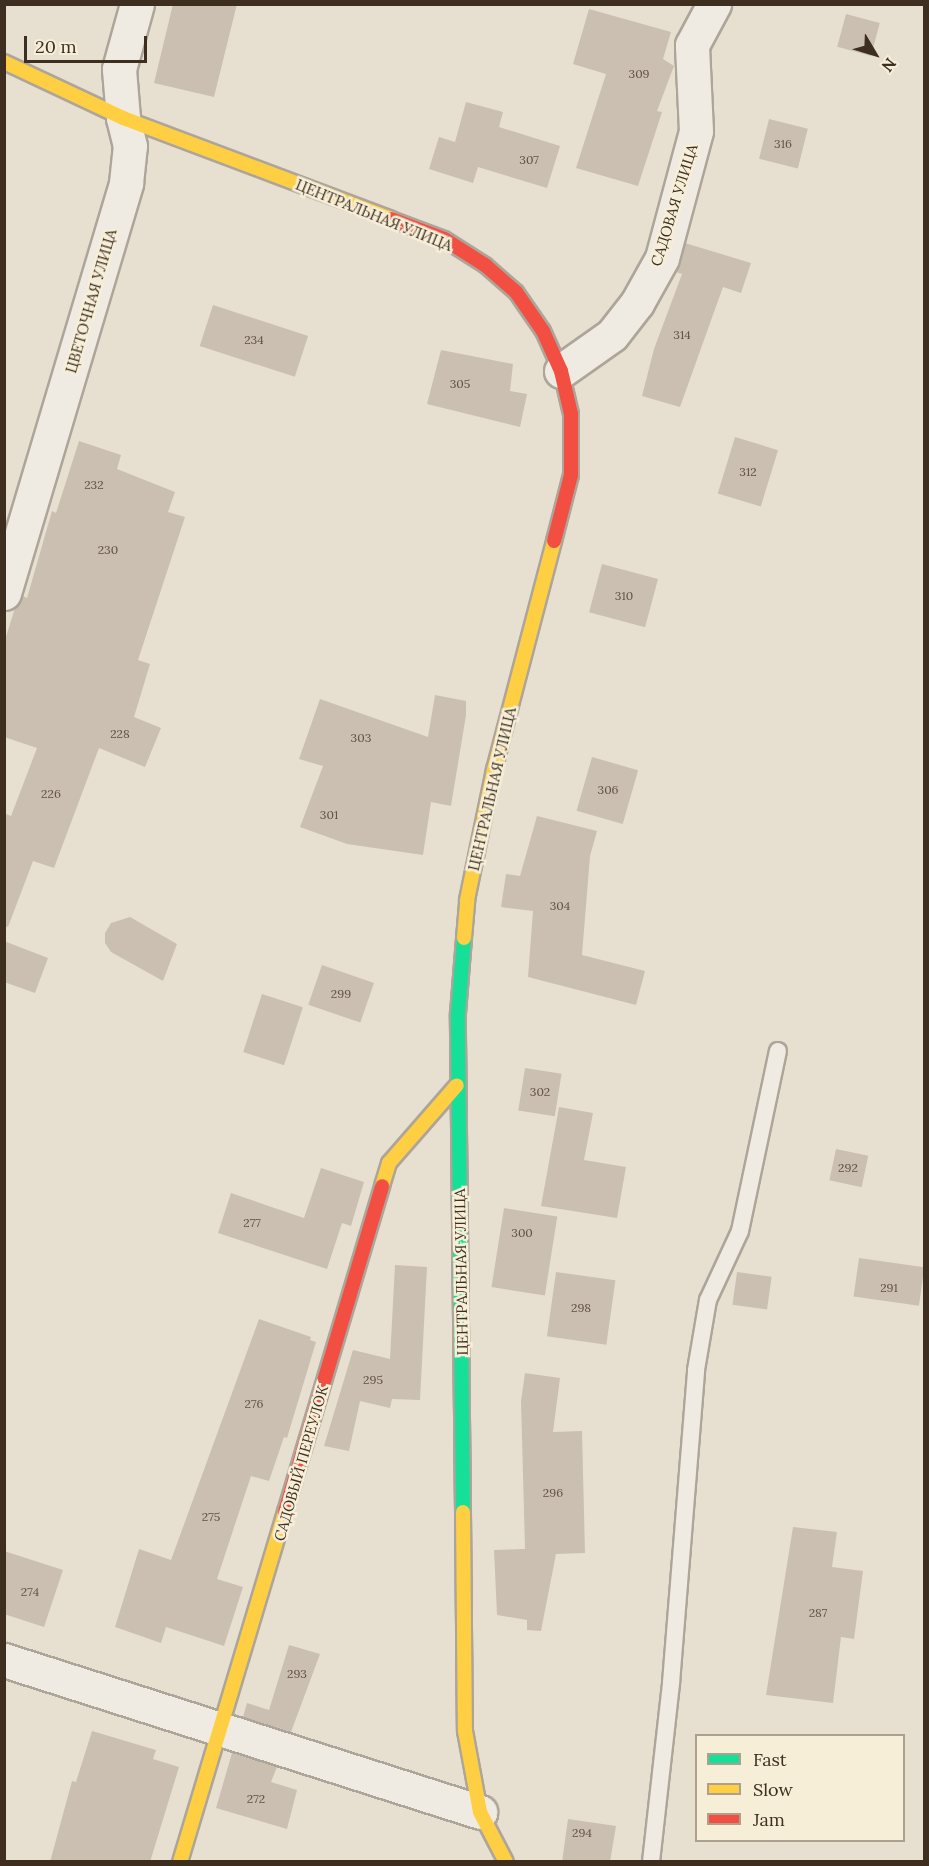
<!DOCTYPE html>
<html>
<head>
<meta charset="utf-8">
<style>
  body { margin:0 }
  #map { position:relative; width:929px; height:1866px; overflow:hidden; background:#e7e0d1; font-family:Lora,serif }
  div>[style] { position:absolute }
  .building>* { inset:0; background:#cbbfb2; transform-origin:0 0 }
  .roads { filter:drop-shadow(2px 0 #ada599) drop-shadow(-2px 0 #ada599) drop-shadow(0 2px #ada599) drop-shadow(0 -2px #ada599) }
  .lane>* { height:16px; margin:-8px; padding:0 8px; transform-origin:8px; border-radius:8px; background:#efebe3 }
  .street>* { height:33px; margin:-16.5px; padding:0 16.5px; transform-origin:16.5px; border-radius:16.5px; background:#efebe3 }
  .fast>* { height:14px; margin:-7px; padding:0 7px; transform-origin:7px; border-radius:7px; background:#16e098 }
  .slow>* { height:14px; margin:-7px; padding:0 7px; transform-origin:7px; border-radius:7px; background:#ffcf43 }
  .jam>* { height:14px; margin:-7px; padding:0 7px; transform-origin:7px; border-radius:7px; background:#f24e42 }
  span { translate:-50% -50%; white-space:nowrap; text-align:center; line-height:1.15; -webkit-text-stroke:5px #f7eed8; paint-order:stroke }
  .number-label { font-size:12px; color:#605244 }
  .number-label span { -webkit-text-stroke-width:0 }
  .street-label { font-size:15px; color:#3d2e20 }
  .frame { position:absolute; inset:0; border:6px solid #3d2e20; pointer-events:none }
  .legend { position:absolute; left:695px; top:1734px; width:210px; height:108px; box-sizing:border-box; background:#f7eed8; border:2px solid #ada18e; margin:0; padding:8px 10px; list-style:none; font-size:18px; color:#3d2e20 }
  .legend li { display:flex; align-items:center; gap:12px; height:30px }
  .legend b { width:30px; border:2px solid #ada18e }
  .north { position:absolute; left:845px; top:24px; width:60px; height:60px; -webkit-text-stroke:4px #f7eed8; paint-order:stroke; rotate:128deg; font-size:16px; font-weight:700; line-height:24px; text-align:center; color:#3d2e20 }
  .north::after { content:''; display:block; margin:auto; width:21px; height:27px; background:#3d2e20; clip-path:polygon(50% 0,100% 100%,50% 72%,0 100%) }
  .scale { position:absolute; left:24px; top:36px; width:123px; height:27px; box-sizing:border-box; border:3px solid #3d2e20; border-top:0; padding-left:8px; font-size:18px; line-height:21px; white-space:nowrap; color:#3d2e20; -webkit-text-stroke:4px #f7eed8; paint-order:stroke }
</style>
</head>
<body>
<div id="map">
  <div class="building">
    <div style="clip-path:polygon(173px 4px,237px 4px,214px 97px,154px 83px)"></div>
    <div style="clip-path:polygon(589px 9px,671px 32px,663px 59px,674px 66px,657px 111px,662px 112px,638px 186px,576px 168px,606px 74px,573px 64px)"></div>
    <div style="left:846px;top:14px;width:35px;height:34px;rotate:15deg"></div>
    <div style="clip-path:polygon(466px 102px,503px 112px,499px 127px,560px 146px,547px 188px,478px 167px,473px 183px,429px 169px,439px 137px,455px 142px)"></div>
    <div style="left:769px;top:119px;width:40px;height:41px;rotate:14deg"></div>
    <div style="clip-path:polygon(685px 243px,751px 263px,741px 293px,723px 287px,680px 407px,642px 396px,654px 349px,682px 274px,676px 272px)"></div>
    <div style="left:213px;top:305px;width:100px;height:43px;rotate:18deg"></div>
    <div style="clip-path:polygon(441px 350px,513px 364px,510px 391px,527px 394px,520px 427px,427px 404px)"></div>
    <div style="left:735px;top:437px;width:45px;height:59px;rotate:17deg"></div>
    <div style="clip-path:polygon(79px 441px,121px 455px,117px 469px,175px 492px,168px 512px,185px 517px,138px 660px,150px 664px,134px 717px,161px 728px,145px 767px,99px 748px,54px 868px,33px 861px,8px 927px,4px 926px,4px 813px,11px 816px,37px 748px,4px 737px,4px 643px,15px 608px,23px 596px,27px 598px,52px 511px,56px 513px)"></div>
    <div style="left:602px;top:564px;width:58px;height:50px;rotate:15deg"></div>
    <div style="clip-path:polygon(435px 695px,466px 701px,466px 715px,451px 806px,431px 802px,423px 855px,347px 844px,300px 827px,323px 766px,299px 759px,320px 699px,428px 737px)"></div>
    <div style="left:592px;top:757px;width:48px;height:56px;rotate:16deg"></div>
    <div style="clip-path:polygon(537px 816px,597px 831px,590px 856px,582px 955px,645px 971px,636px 1005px,528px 977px,533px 911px,501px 907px,506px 874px,520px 876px)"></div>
    <div style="clip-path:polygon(130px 917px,177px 944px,163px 981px,111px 952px,105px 943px,105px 933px,111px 923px)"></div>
    <div style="clip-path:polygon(4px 941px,48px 958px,35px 993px,4px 982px)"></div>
    <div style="left:322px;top:965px;width:55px;height:42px;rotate:19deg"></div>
    <div style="left:262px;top:994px;width:43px;height:61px;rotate:18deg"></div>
    <div style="left:525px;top:1068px;width:37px;height:43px;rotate:9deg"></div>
    <div style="clip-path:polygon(559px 1107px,593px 1113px,584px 1160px,626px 1167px,617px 1218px,541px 1206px)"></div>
    <div style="left:836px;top:1149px;width:33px;height:32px;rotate:12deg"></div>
    <div style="clip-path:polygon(321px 1168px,364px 1182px,351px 1226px,342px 1223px,327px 1269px,218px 1233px,231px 1193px,304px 1218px)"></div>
    <div style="left:504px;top:1208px;width:54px;height:80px;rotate:9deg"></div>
    <div style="left:859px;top:1258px;width:66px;height:39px;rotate:8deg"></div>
    <div style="clip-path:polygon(395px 1265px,427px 1267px,420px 1400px,392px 1399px,390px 1408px,360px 1401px,349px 1451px,324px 1446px,353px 1350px,390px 1359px)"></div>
    <div style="left:556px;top:1272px;width:60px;height:65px;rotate:8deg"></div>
    <div style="left:737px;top:1272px;width:35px;height:33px;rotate:8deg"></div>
    <div style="clip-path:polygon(259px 1319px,311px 1337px,310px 1340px,316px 1342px,287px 1438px,284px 1437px,269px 1481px,251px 1476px,217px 1579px,243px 1587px,224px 1646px,166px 1627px,161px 1643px,115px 1627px,139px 1549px,171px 1560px)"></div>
    <div style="clip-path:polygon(525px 1373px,560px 1378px,553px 1432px,582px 1431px,585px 1553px,556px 1554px,541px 1631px,527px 1630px,527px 1620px,497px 1615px,494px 1550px,525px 1549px,521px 1401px)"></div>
    <div style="clip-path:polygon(793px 1527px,837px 1532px,832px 1567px,863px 1571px,854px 1639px,841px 1637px,833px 1703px,766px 1695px)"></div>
    <div style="clip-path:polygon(4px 1551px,63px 1570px,44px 1627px,4px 1614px)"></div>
    <div style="clip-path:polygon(289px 1645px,320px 1654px,291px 1732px,243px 1717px,247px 1703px,269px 1710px)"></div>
    <div style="clip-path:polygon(92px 1731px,156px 1750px,153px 1759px,179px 1767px,150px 1862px,50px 1862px,72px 1781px,76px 1782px)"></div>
    <div style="clip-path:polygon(232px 1753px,277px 1767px,271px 1782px,297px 1790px,287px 1829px,216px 1808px)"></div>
    <div style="clip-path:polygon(568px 1819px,616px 1826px,610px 1862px,562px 1862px)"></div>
  </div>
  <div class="roads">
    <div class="lane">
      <div style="left:651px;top:1862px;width:180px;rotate:-83.6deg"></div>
      <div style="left:671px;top:1683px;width:314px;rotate:-85.4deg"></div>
      <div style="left:696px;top:1370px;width:71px;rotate:-80.3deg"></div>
      <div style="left:708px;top:1300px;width:76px;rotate:-65.1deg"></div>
      <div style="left:740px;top:1231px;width:184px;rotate:-78.1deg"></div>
    </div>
    <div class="street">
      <div style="left:561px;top:371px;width:62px;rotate:-35.2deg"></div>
      <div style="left:612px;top:335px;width:41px;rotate:-52deg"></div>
      <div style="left:637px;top:303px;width:51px;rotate:-60.9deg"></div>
      <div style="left:662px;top:258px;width:131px;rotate:-75deg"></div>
      <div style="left:696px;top:131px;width:86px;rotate:-92.7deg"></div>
      <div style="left:692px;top:45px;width:47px;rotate:-61.8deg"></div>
      <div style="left:4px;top:593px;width:428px;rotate:-73.4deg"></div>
      <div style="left:126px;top:183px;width:37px;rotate:-84deg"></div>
      <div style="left:130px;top:146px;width:29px;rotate:-104deg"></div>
      <div style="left:123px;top:118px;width:49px;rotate:-94.7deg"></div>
      <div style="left:119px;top:69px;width:67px;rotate:-74.5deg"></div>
      <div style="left:4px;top:1660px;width:500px;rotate:17.7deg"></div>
    </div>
    <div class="fast">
      <div style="left:463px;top:1512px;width:499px;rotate:-90.6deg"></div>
      <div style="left:458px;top:1013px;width:75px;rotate:-85.4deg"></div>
    </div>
    <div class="slow">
      <div style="left:4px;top:62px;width:132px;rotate:25.2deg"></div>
      <div style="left:123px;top:118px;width:286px;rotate:20.6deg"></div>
      <div style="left:464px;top:938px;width:38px;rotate:-85deg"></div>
      <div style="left:467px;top:900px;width:133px;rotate:-78.3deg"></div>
      <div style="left:494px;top:770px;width:237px;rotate:-75.3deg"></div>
      <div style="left:382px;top:1186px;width:24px;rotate:-73deg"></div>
      <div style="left:389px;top:1163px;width:103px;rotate:-48.9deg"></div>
      <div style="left:463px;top:1512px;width:219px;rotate:89.5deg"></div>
      <div style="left:465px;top:1731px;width:82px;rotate:79.5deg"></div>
      <div style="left:480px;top:1812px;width:56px;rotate:62.5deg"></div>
      <div style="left:180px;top:1862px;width:365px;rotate:-73.3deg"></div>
    </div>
    <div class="jam">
      <div style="left:391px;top:219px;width:57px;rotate:20.7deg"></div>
      <div style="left:444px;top:239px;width:49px;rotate:32.4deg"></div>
      <div style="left:485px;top:265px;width:41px;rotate:41.1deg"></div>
      <div style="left:516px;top:292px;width:47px;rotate:55.3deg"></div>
      <div style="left:543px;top:331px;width:44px;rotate:65.8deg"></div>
      <div style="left:561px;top:371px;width:44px;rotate:76.9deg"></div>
      <div style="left:571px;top:414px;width:61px;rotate:90deg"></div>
      <div style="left:571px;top:475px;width:68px;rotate:104.4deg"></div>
      <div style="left:285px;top:1512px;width:340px;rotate:-73.4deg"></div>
    </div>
  </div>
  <div class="number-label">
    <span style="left:639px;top:74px">309</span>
    <span style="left:783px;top:144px">316</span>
    <span style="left:529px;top:160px">307</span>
    <span style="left:682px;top:335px">314</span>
    <span style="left:254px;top:340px">234</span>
    <span style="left:460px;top:384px">305</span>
    <span style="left:748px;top:472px">312</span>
    <span style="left:94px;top:485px">232</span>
    <span style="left:108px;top:550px">230</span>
    <span style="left:624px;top:596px">310</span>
    <span style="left:120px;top:734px">228</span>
    <span style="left:361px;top:738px">303</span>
    <span style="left:608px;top:790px">306</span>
    <span style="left:51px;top:794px">226</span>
    <span style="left:329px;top:815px">301</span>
    <span style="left:560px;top:906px">304</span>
    <span style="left:341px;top:994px">299</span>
    <span style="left:540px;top:1092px">302</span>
    <span style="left:848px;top:1168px">292</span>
    <span style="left:252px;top:1223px">277</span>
    <span style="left:522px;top:1233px">300</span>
    <span style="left:889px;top:1288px">291</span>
    <span style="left:581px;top:1308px">298</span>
    <span style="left:373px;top:1380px">295</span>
    <span style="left:254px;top:1404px">276</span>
    <span style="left:553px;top:1493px">296</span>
    <span style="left:211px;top:1517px">275</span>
    <span style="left:30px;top:1592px">274</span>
    <span style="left:818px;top:1613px">287</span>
    <span style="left:297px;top:1674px">293</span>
    <span style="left:256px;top:1799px">272</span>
    <span style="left:582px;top:1833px">294</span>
  </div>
  <div class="street-label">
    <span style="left:674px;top:205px;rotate:-73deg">САДОВАЯ УЛИЦА</span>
    <span style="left:374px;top:215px;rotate:22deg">ЦЕНТРАЛЬНАЯ УЛИЦА</span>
    <span style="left:91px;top:301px;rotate:-74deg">ЦВЕТОЧНАЯ УЛИЦА</span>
    <span style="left:492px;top:789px;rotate:-77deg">ЦЕНТРАЛЬНАЯ УЛИЦА</span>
    <span style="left:461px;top:1272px;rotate:-91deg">ЦЕНТРАЛЬНАЯ УЛИЦА</span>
    <span style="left:301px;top:1463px;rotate:-74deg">САДОВЫЙ ПЕРЕУЛОК</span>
  </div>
  <div class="frame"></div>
  <ul class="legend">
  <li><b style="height:8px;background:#16e098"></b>Fast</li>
  <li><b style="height:8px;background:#ffcf43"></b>Slow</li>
  <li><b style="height:8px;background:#f24e42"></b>Jam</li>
  </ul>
  <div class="north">N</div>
  <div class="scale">20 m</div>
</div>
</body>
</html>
